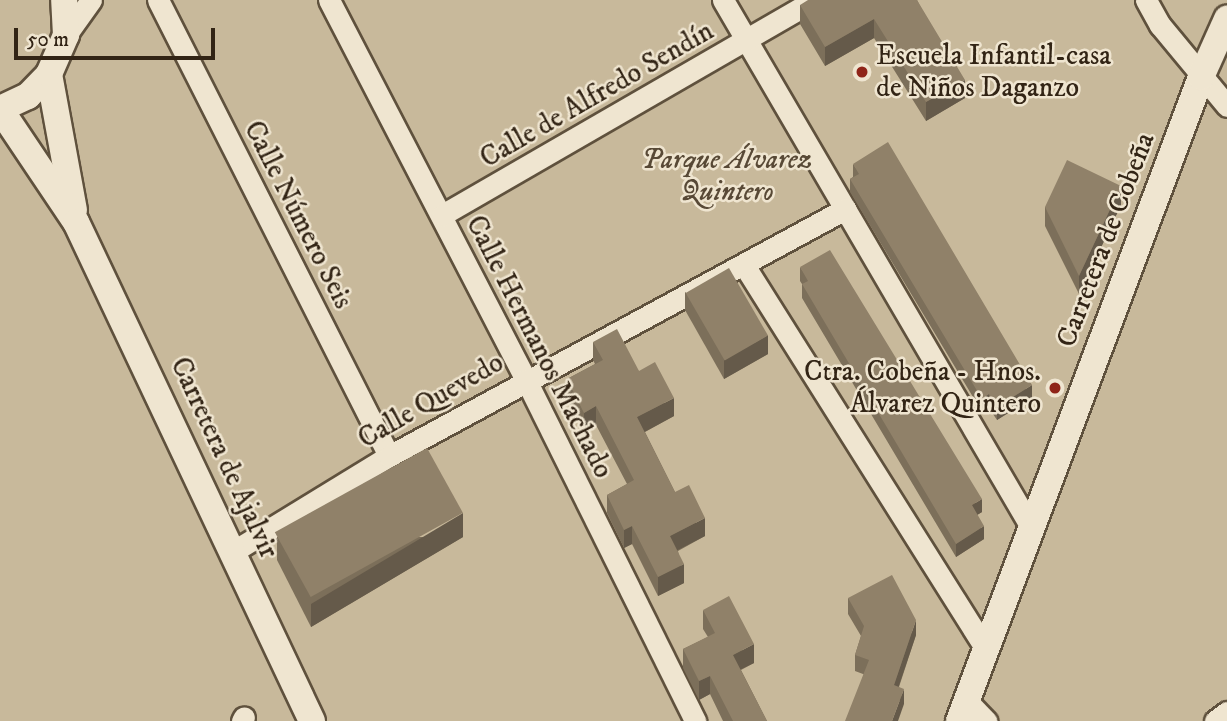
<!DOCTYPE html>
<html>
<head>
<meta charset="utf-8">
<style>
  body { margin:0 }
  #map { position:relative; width:1227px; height:721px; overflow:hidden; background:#e7d7b6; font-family:"IM FELL DW Pica",serif }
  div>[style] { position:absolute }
  .green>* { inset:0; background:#c8b99b; transform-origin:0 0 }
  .roads { filter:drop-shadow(2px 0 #5f513d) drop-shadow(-2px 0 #5f513d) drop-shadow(0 2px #5f513d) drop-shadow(0 -2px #5f513d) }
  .minor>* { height:21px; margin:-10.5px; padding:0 10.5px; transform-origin:10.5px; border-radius:10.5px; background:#efe5d0 }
  .tertiary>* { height:26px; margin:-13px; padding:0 13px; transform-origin:13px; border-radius:13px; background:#efe5d0 }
  .wall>* { inset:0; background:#7c6f5a }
  .shaded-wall>* { inset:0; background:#655a4a }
  .building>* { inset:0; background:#908169; transform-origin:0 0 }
  .dots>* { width:19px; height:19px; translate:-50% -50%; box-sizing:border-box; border:4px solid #efe5d0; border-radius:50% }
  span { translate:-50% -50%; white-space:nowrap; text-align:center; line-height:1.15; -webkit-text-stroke:5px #efe5d0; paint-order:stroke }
  .poi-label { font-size:28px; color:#322415 }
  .left { translate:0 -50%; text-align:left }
  .right { translate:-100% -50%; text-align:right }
  .street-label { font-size:28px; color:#322415 }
  .park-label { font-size:28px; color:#584936; font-style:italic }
  .scale { position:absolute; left:14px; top:28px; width:201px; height:32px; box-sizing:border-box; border:4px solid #322415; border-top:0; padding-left:9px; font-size:21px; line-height:24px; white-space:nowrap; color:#322415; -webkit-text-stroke:5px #efe5d0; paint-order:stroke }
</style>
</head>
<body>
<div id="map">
  <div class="green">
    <div style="left:0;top:0;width:1227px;height:721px"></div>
  </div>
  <div class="roads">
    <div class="minor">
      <div style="left:158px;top:0;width:511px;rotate:63.13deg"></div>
      <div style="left:329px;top:0;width:428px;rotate:62.6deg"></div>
      <div style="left:526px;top:380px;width:381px;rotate:63.6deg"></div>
      <div style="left:723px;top:0;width:610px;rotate:59.7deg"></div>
      <div style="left:1146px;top:0;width:29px;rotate:61deg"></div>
      <div style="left:1160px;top:25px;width:105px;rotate:50.4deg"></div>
      <div style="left:66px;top:35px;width:43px;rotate:-54.5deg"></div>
      <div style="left:442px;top:215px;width:431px;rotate:-30deg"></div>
      <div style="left:744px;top:265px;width:455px;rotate:57.8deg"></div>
      <div style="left:234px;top:551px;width:182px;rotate:-31.5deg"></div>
      <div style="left:389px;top:456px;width:519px;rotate:-28.44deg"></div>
      <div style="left:967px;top:701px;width:28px;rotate:46deg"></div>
      <div style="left:242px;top:721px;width:4px;rotate:-63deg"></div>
      <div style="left:1215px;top:721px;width:15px;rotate:-37deg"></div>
    </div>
    <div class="tertiary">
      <div style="left:49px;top:74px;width:138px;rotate:79.6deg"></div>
      <div style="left:0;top:109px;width:136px;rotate:56.1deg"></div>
      <div style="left:76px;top:222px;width:552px;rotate:64.69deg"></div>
      <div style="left:0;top:109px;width:31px;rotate:-25deg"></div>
      <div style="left:28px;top:96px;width:30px;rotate:-46deg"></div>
      <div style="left:49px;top:74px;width:43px;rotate:-66.4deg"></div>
      <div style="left:66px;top:35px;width:35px;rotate:-93deg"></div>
      <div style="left:959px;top:721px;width:688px;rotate:-69.4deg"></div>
      <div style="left:1201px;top:77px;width:64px;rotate:-65.9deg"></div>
    </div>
  </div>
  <div class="wall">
    <div style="clip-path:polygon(917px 0,965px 98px,926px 121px,874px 38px,825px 66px,800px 24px,800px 5px)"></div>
    <div style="clip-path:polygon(853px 164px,1032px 398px,997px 420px,989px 408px,982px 412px,850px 192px,850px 179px,853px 177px)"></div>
    <div style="clip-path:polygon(1121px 205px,1079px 294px,1045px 226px,1045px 207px)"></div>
    <div style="clip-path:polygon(800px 267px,982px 512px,977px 515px,984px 539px,956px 557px,802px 298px,802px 284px,800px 281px)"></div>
    <div style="clip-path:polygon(685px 292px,768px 354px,724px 379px,685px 310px)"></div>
    <div style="clip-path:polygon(593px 342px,639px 371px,674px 416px,645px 432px,675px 492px,705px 536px,678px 551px,684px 583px,658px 596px,632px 544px,624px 548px,607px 513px,607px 495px,627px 484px,596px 425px,584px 431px,567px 398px,567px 379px,595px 364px,593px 360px)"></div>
    <div style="clip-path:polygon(277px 537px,463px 537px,311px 627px,277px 560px)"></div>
    <div style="clip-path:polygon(848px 598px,916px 635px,899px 687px,904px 704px,863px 674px,855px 671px,855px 655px,861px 636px,848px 614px)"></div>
    <div style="clip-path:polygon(703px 610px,754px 663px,741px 670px,767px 721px,723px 721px,710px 694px,699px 700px,683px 668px,683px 649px,708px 637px,703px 629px)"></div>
  </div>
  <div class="shaded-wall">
    <div style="clip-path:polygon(874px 19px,874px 38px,825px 66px,825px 47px)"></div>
    <div style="clip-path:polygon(965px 80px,965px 98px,926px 121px,926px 102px)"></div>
    <div style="clip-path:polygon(1121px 186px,1121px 205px,1079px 294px,1079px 276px)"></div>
    <div style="clip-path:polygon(768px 335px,768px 354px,724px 379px,724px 360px)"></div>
    <div style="clip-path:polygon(1032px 385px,1032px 398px,997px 420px,997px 407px)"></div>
    <div style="clip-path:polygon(989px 394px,989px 408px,982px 412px,982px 399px)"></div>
    <div style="clip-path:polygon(674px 398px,674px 416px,637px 436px,637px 417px)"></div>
    <div style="clip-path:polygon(596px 406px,596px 425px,584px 431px,584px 413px)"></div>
    <div style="clip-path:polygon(982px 499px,982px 512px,972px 518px,972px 505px)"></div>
    <div style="clip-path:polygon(463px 513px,463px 537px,311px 627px,311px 604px)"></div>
    <div style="clip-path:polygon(705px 518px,705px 536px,670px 554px,670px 536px)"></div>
    <div style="clip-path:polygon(632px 526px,632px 544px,624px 548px,624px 530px)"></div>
    <div style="clip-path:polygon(984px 526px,984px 539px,956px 557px,956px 544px)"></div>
    <div style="clip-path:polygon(684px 564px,684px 583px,658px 596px,658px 577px)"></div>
    <div style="clip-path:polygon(916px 620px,916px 635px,894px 700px,894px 685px)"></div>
    <div style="clip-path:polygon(754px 644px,754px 663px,733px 673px,733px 655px)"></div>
    <div style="clip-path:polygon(710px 676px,710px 694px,699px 700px,699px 681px)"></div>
    <div style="clip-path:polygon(904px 689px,904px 704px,898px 721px,892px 721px)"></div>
  </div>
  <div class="building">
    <div style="clip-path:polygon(808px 0,917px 0,965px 80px,926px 102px,874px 19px,825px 47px,800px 5px)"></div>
    <div style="clip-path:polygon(888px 142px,1032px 385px,997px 407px,989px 394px,982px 399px,850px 179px,859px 174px,853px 164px)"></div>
    <div style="clip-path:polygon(1067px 160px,1121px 186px,1079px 276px,1045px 207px)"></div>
    <div style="clip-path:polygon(830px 250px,982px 499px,972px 505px,984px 526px,956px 544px,802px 284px,808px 281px,800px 267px)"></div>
    <div style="left:729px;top:268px;width:78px;height:50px;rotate:60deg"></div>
    <div style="clip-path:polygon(617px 329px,639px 371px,655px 362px,674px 398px,637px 417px,675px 492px,689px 485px,705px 518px,670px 536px,684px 564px,658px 577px,632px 526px,624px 530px,607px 495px,634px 480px,596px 406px,584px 413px,567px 379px,603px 360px,593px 342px)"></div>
    <div style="left:427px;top:448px;width:74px;height:174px;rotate:61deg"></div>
    <div style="clip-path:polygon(892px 575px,916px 620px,894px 685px,904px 689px,892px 721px,845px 721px,869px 660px,855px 655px,864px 626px,848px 598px)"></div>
    <div style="clip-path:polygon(729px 596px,754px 644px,733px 655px,767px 721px,733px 721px,710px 676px,699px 681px,683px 649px,715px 633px,703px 610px)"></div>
  </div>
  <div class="dots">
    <div style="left:862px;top:72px;background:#8f2418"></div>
    <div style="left:1055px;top:388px;background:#8f2418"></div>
  </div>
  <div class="poi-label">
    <span class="left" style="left:876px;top:72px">Escuela Infantil-casa<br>de Niños Daganzo</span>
    <span class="right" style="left:1041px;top:388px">Ctra. Cobeña - Hnos.<br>Álvarez Quintero</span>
  </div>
  <div class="street-label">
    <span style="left:597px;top:95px;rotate:-30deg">Calle de Alfredo Sendín</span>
    <span style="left:298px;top:215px;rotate:63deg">Calle Número Seis</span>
    <span style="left:1106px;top:240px;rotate:-69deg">Carretera de Cobeña</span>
    <span style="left:539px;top:347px;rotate:63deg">Calle Hermanos Machado</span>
    <span style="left:431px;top:401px;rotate:-30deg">Calle Quevedo</span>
    <span style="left:224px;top:458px;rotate:65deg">Carretera de Ajalvir</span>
  </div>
  <div class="park-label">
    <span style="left:727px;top:176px">Parque Álvarez<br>Quintero</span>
  </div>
  <div class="scale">50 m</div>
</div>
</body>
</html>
